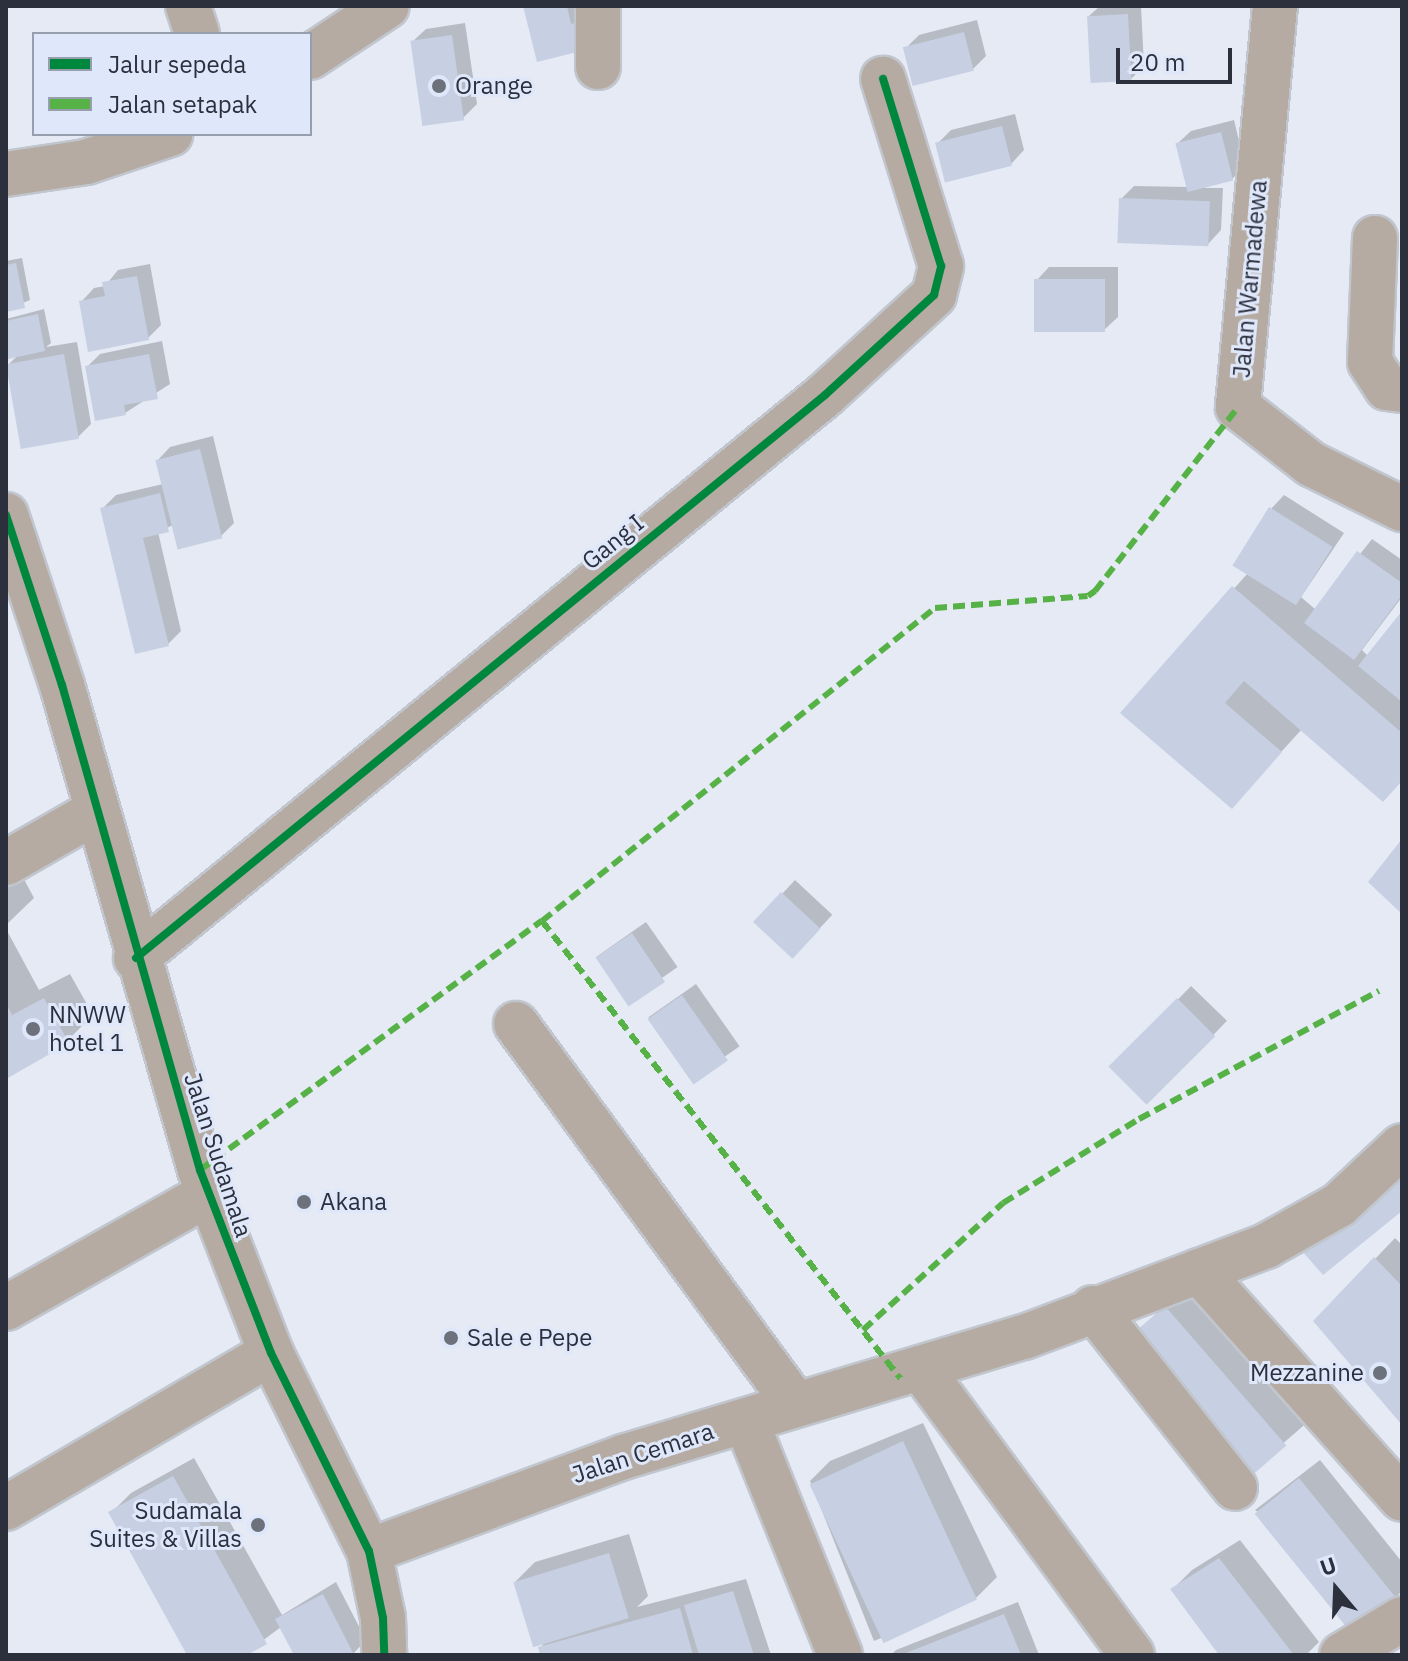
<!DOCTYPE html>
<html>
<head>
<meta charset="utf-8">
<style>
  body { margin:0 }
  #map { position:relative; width:1408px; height:1661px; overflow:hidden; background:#e5eaf4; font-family:"IBM Plex Sans",sans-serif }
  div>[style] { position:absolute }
  .shadow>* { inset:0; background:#0003; transform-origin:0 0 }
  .building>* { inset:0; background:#c7cfe3; transform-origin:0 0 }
  .roads { filter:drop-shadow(2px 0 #c1c6ce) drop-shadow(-2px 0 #c1c6ce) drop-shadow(0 2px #c1c6ce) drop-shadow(0 -2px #c1c6ce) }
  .minor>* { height:44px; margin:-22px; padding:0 22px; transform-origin:22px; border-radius:22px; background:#b5aba2 }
  .quiet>* { height:6px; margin-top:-3px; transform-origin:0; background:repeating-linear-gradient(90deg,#56b246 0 12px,transparent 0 18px) }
  .cycleway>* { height:8px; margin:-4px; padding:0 4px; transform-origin:4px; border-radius:4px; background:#00873e }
  .dots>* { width:22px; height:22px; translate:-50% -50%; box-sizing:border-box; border:4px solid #dfe7fa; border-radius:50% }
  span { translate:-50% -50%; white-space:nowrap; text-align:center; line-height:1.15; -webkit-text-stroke:6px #dfe7fa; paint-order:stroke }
  .poi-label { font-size:24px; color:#2b303c }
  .left { translate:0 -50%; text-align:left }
  .right { translate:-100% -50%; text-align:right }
  .street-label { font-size:24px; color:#2b303c }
  .frame { position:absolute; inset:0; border:8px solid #2b303c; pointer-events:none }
  .legend { position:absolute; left:32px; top:32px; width:280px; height:104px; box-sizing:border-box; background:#dfe7fa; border:2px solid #979eae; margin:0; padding:10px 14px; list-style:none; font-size:24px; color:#2b303c }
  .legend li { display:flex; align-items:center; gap:16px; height:40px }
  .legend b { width:40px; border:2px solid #979eae }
  .north { position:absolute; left:1296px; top:1549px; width:80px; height:80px; -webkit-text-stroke:6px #dfe7fa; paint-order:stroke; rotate:341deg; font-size:22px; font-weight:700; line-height:32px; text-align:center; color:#2b303c }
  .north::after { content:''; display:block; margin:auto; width:28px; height:36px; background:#2b303c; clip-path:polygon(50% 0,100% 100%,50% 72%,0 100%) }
  .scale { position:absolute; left:1116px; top:48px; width:116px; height:36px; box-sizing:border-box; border:4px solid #2b303c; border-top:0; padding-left:10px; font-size:24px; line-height:28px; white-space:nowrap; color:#2b303c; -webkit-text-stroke:6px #dfe7fa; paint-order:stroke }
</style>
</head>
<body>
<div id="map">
  <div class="shadow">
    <div style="clip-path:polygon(525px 6px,583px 6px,597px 34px)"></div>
    <div style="clip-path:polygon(1100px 6px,1141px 6px,1144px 66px,1131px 79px,1089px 16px)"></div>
    <div style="clip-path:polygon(977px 20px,986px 56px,973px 69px,906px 48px,919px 35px)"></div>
    <div style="clip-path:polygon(465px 23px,477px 104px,463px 118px,412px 42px,426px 29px)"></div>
    <div style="clip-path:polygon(1015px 114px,1024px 150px,1011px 164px,938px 143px,951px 130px)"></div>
    <div style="clip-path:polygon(1234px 120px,1245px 166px,1232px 179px,1203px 188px,1223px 188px,1221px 230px,1208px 244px,1121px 199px,1134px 186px,1188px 187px,1177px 144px,1191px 131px)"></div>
    <div style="clip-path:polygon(22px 258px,30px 300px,6px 310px,6px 261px)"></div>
    <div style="clip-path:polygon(150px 264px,161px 325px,148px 338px,81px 302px,94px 288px,105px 286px,118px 270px)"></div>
    <div style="clip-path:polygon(1049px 267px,1118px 267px,1118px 317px,1104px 330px,1036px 281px)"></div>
    <div style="clip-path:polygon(44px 309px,51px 343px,46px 347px,77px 342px,91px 424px,78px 437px,8px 365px,19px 354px,9px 356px,6px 319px)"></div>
    <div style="clip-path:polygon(162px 341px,170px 384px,125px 413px,87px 367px,100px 354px)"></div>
    <div style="clip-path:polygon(213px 436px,234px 523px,221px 536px,173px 525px,158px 532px,181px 631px,168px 644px,102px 509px,116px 495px,163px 484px,157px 461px,170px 447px)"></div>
    <div style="clip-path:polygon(1284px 495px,1344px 533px,1301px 597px,1316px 610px,1372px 539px,1402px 560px,1402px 597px,1362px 650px,1368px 656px,1402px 614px,1402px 780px,1302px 729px,1232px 806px,1123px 713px,1248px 573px,1271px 509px)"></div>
    <div style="clip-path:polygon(11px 855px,34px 898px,6px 925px,6px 858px)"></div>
    <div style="left:795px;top:880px;width:51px;height:57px;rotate:43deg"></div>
    <div style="left:646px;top:922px;width:55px;height:60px;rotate:55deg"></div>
    <div style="clip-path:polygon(6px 929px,39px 990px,70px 974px,93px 1015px,67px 1041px,6px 1077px)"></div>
    <div style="left:696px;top:984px;width:76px;height:58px;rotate:55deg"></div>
    <div style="left:1191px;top:986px;width:50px;height:113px;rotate:44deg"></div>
    <div style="clip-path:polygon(1395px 1238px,1402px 1245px,1402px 1422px,1316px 1321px)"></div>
    <div style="left:1186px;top:1288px;width:181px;height:72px;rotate:49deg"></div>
    <div style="clip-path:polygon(923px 1423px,997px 1577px,977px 1597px,874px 1641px,810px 1481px,830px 1461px)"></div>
    <div style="clip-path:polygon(194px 1458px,282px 1615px,336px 1582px,366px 1640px,353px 1654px,296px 1655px,281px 1627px,243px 1655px,190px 1655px,111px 1513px,131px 1493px)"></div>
    <div style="clip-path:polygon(1320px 1460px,1402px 1562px,1402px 1591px,1395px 1598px,1255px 1510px)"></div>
    <div style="clip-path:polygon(629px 1534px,648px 1596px,637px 1607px,746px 1579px,771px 1655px,542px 1655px,540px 1648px,547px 1640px,515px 1582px,535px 1562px)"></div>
    <div style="clip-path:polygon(1240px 1540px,1319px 1642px,1306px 1655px,1221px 1655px,1173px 1589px,1192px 1570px)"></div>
    <div style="clip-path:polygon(1018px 1602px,1039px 1655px,891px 1655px,896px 1650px)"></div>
  </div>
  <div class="building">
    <div style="clip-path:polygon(523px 6px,567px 6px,571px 24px,578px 22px,585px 50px,537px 62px)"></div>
    <div style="left:1128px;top:14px;width:67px;height:41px;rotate:87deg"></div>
    <div style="left:964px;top:32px;width:40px;height:63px;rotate:76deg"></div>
    <div style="left:452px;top:35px;width:86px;height:42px;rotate:82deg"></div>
    <div style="left:1002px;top:126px;width:41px;height:69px;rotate:76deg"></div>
    <div style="left:1221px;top:132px;width:50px;height:47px;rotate:76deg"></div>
    <div style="left:1119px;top:198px;width:91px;height:45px;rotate:2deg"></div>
    <div style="clip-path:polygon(16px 263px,25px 308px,6px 312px,6px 265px)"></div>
    <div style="clip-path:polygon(137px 276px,149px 340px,88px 352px,79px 301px,105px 296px,102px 282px)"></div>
    <div style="left:1105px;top:279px;width:53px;height:71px;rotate:90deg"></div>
    <div style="clip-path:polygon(38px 314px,45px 351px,8px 359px,6px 321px)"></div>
    <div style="left:64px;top:354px;width:86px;height:59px;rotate:80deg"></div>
    <div style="clip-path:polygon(149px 354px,158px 399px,124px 405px,126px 415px,95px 421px,85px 366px)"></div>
    <div style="left:200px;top:449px;width:92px;height:46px;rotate:76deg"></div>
    <div style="clip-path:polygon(160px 493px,169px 532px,143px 538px,169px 646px,135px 654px,100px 508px)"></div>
    <div style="left:1269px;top:507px;width:75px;height:69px;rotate:32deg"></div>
    <div style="clip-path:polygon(1357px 551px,1402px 583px,1402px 595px,1354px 660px,1304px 623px)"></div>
    <div style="clip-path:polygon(1232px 586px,1402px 733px,1402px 781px,1383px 802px,1244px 681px,1225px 703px,1282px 752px,1232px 809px,1120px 713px)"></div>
    <div style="clip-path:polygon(1402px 611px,1402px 702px,1358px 666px)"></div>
    <div style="clip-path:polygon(1402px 839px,1402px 914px,1368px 882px)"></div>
    <div style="left:781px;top:892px;width:54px;height:41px;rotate:43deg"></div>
    <div style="left:632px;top:933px;width:59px;height:44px;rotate:56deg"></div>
    <div style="left:682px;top:995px;width:80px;height:42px;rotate:55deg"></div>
    <div style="clip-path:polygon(44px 998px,69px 1043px,6px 1079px,6px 1003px,12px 1015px)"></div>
    <div style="left:1177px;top:998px;width:54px;height:97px;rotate:45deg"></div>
    <div style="clip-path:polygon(1402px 1163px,1402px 1211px,1323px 1275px,1296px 1244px)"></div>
    <div style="clip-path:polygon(1374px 1257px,1402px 1286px,1402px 1425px,1313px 1321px)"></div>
    <div style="left:1165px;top:1306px;width:185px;height:46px;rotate:49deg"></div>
    <div style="left:903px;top:1441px;width:175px;height:103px;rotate:65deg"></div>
    <div style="clip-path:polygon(173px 1476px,267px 1644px,247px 1655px,187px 1655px,108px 1512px)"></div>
    <div style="left:1299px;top:1478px;width:156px;height:57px;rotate:51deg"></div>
    <div style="left:609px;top:1553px;width:68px;height:100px;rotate:73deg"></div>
    <div style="clip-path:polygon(1219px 1558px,1294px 1655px,1219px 1655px,1170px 1589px)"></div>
    <div style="clip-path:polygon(733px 1591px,754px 1655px,699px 1655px,684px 1605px)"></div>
    <div style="clip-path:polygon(323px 1594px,354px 1655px,294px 1655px,275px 1619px)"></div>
    <div style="clip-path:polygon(680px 1608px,693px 1655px,540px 1655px,538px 1647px)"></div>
    <div style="clip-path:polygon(1004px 1614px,1021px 1655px,901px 1655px)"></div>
  </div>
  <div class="roads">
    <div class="minor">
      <div style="left:188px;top:6px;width:29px;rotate:72deg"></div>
      <div style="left:1275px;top:6px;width:403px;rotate:95.3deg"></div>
      <div style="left:1238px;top:407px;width:93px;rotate:38deg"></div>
      <div style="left:1311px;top:464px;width:102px;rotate:26.3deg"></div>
      <div style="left:310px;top:57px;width:92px;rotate:-33.5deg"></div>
      <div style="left:598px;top:67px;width:61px;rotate:-90deg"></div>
      <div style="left:6px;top:174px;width:81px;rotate:-8.5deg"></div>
      <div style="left:86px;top:162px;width:89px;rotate:-18.4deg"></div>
      <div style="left:1375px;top:238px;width:124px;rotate:92.3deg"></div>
      <div style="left:1370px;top:362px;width:31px;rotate:57deg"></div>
      <div style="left:1387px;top:388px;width:15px;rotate:8deg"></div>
      <div style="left:6px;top:515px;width:179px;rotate:71.8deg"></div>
      <div style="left:62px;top:685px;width:504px;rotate:74.12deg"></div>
      <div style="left:200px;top:1170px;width:196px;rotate:68.8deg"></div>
      <div style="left:271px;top:1353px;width:221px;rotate:63.7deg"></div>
      <div style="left:369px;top:1551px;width:68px;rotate:78.2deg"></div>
      <div style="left:383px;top:1618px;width:37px;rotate:88deg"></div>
      <div style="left:6px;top:863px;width:103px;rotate:-29.8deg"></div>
      <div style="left:136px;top:958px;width:890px;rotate:-39.25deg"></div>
      <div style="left:825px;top:395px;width:148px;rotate:-42.5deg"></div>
      <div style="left:934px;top:295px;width:30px;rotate:-76deg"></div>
      <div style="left:941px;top:266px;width:196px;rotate:-107.2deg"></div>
      <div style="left:516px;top:1024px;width:471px;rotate:53.7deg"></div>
      <div style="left:1199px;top:1271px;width:305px;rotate:48.3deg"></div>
      <div style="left:6px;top:1308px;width:232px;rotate:-29.4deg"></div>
      <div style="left:1093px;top:1308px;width:229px;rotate:51.7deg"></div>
      <div style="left:922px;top:1370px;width:354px;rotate:53.6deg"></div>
      <div style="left:746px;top:1421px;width:252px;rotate:68.1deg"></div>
      <div style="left:6px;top:1508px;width:307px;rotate:-30.3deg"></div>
      <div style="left:369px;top:1551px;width:271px;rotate:-20.3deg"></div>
      <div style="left:623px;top:1457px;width:419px;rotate:-16.7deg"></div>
      <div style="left:1024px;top:1337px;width:259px;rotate:-20.6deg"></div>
      <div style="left:1266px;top:1246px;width:84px;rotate:-29.3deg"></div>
      <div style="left:1339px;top:1205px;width:86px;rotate:-43.1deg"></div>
      <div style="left:1342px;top:1655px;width:70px;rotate:-31deg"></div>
    </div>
  </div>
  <div class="quiet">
    <div style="left:542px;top:921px;width:581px;rotate:51.93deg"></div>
    <div style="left:200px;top:1170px;width:423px;rotate:-36.1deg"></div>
    <div style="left:542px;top:921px;width:502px;rotate:-38.54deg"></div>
    <div style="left:935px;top:608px;width:153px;rotate:-4.5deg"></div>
    <div style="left:1088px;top:596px;width:9px;rotate:-36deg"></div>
    <div style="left:1095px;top:591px;width:233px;rotate:-52.1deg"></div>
    <div style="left:863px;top:1330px;width:189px;rotate:-42.2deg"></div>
    <div style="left:1003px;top:1203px;width:160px;rotate:-31.7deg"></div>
    <div style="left:1139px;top:1119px;width:272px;rotate:-28.1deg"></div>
  </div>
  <div class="cycleway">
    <div style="left:6px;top:515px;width:179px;rotate:71.8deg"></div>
    <div style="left:62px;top:685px;width:504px;rotate:74.12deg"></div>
    <div style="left:200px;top:1170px;width:196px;rotate:68.8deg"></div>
    <div style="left:271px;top:1353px;width:221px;rotate:63.7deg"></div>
    <div style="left:369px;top:1551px;width:68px;rotate:78.2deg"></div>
    <div style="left:383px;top:1618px;width:37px;rotate:88deg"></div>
    <div style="left:136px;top:958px;width:890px;rotate:-39.25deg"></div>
    <div style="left:825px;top:395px;width:148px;rotate:-42.5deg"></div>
    <div style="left:934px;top:295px;width:30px;rotate:-76deg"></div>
    <div style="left:941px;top:266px;width:196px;rotate:-107.2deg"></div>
  </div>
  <div class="dots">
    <div style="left:439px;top:86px;background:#6c717c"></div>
    <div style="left:33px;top:1029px;background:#6c717c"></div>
    <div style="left:304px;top:1202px;background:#6c717c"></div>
    <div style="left:451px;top:1338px;background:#6c717c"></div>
    <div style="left:1380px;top:1373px;background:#6c717c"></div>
    <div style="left:258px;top:1525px;background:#6c717c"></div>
  </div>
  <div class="poi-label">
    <span class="left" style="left:455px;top:86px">Orange</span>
    <span class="left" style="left:49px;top:1029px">NNWW<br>hotel 1</span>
    <span class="left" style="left:320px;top:1202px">Akana</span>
    <span class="left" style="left:467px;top:1338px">Sale e Pepe</span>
    <span class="right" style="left:1364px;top:1373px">Mezzanine</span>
    <span class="right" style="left:242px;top:1525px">Sudamala<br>Suites &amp; Villas</span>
  </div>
  <div class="street-label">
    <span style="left:1250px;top:279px;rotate:-85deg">Jalan Warmadewa</span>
    <span style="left:613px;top:542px;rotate:-39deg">Gang I</span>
    <span style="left:218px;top:1155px;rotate:72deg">Jalan Sudamala</span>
    <span style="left:643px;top:1453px;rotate:-18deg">Jalan Cemara</span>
  </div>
  <div class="frame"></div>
  <ul class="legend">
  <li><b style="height:10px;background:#00873e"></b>Jalur sepeda</li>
  <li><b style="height:10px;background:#56b246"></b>Jalan setapak</li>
  </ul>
  <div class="north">U</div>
  <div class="scale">20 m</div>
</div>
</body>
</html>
